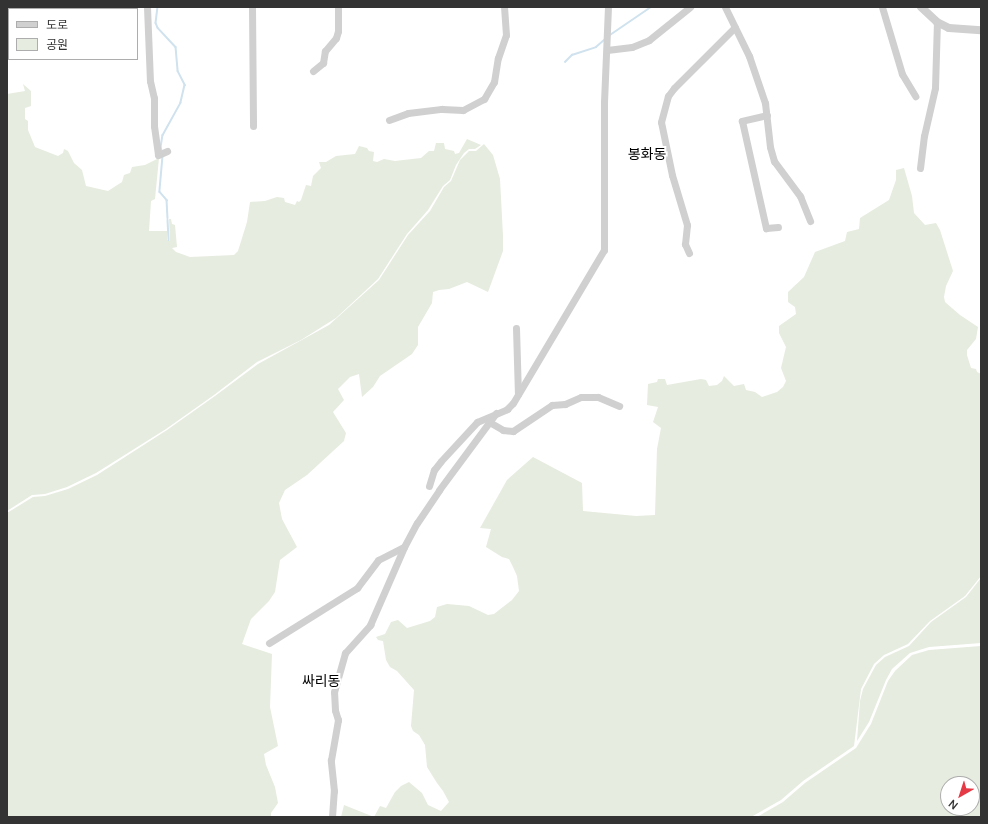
<!DOCTYPE html>
<html>
<head>
<meta charset="utf-8">
<style>
  body { margin:0 }
  #map { position:relative; width:988px; height:824px; overflow:hidden; background:#fff; font-family:Manrope,"Noto Sans KR",sans-serif }
  div>[style] { position:absolute }
  .green>* { inset:0; background:#e6ecdf }
  .stream>* { height:1.5px; margin:-0.75px; padding:0 0.75px; transform-origin:0.75px; border-radius:0.75px; background:#cfe2ee }
  .minor>* { height:7px; margin:-3.5px; padding:0 3.5px; transform-origin:3.5px; border-radius:3.5px; background:#d0d0d0 }
  .tertiary>* { height:8px; margin:-4px; padding:0 4px; transform-origin:4px; border-radius:4px; background:#d0d0d0 }
  span { translate:-50% -50%; white-space:nowrap; text-align:center; line-height:1.15; -webkit-text-stroke:4px #fff; paint-order:stroke }
  .quarter-label { font-size:14px; color:#000 }
  .frame { position:absolute; inset:0; border:8px solid #333; pointer-events:none }
  .legend { position:absolute; left:8px; top:8px; width:130px; height:52px; box-sizing:border-box; background:#fff; border:1px solid #adadad; margin:0; padding:5px 7px; list-style:none; font-size:12px; color:#333 }
  .legend li { display:flex; align-items:center; gap:8px; height:20px }
  .legend b { width:20px; border:1px solid #adadad }
  .north { position:absolute; left:940px; top:776px; width:40px; height:40px; box-sizing:border-box; background:#fff; border:1px solid #adadad; border-radius:50%; rotate:219deg; font-size:11px; font-weight:700; line-height:16px; text-align:center; color:#333 }
  .north::after { content:''; display:block; margin:auto; width:14px; height:18px; background:#e63946; clip-path:polygon(50% 0,100% 100%,50% 72%,0 100%) }
</style>
</head>
<body>
<div id="map">
  <div class="green">
    <div style="clip-path:polygon(23px 84px,31px 91px,31px 106px,25px 108px,25px 119px,28px 121px,28px 130px,35px 147px,58px 156px,63px 153px,64px 149px,68px 151px,74px 163px,82px 170px,86px 186px,108px 191px,122px 182px,124px 175px,130px 173px,132px 167px,145px 165px,159px 158px,155px 199px,151px 201px,149px 231px,167px 231px,167px 240px,170px 241px,169px 219px,171px 219px,172px 224px,175px 225px,177px 247px,172px 248px,176px 252px,190px 257px,234px 255px,238px 251px,247px 222px,250px 202px,265px 201px,277px 197px,284px 198px,285px 202px,295px 205px,297px 201px,299px 202px,301px 200px,306px 185px,311px 186px,313px 176px,321px 168px,319px 162px,326px 162px,336px 156px,355px 154px,359px 146px,367px 148px,369px 151px,374px 152px,373px 161px,377px 162px,384px 159px,395px 161px,421px 158px,429px 151px,434px 151px,436px 143px,444px 143px,445px 149px,454px 151px,455px 154px,459px 153px,467px 139px,481px 145px,475px 149px,469px 149px,464px 153px,456px 165px,450px 180px,443px 186px,428px 210px,407px 234px,378px 279px,336px 318px,301px 340px,257px 362px,214px 395px,166px 429px,96px 473px,67px 487px,45px 494px,32px 495px,7px 511px,7px 94px,25px 91px)"></div>
    <div style="clip-path:polygon(484px 144px,493px 155px,500px 179px,503px 236px,503px 251px,488px 292px,467px 282px,449px 289px,439px 290px,433px 292px,432px 303px,418px 327px,418px 345px,412px 354px,380px 376px,373px 387px,362px 397px,359px 374px,350px 377px,338px 389px,344px 400px,333px 412px,346px 433px,344px 441px,307px 475px,285px 490px,279px 503px,282px 519px,297px 547px,280px 560px,275px 592px,269px 601px,251px 619px,242px 644px,272px 654px,270px 707px,278px 746px,264px 754px,266px 765px,275px 787px,278px 803px,271px 813px,271px 817px,7px 817px,7px 513px,33px 497px,45px 496px,68px 489px,97px 475px,167px 430px,215px 396px,258px 364px,329px 325px,379px 280px,408px 235px,430px 211px,444px 187px,451px 181px,460px 160px,469px 151px,476px 151px)"></div>
    <div style="clip-path:polygon(904px 168px,912px 196px,914px 213px,925px 225px,936px 223px,940px 230px,953px 271px,946px 286px,944px 297px,945px 302px,960px 315px,978px 327px,976px 339px,967px 350px,967px 355px,971px 368px,976px 369px,977px 372px,981px 374px,981px 576px,965px 596px,930px 621px,908px 644px,884px 655px,874px 664px,861px 689px,854px 746px,803px 781px,781px 800px,751px 817px,341px 817px,344px 805px,374px 817px,380px 806px,386px 808px,395px 792px,401px 786px,409px 782px,422px 793px,428px 805px,441px 811px,449px 802px,443px 791px,437px 783px,427px 767px,425px 745px,419px 735px,413px 731px,411px 726px,414px 690px,397px 671px,390px 667px,386px 660px,383px 641px,378px 640px,376px 637px,385px 634px,391px 622px,398px 620px,407px 628px,430px 621px,435px 617px,437px 607px,447px 604px,469px 606px,488px 615px,494px 614px,512px 600px,519px 591px,517px 576px,513px 567px,509px 559px,502px 557px,486px 547px,491px 529px,480px 528px,507px 480px,533px 457px,582px 483px,583px 511px,636px 516px,655px 515px,657px 449px,661px 428px,653px 422px,658px 407px,647px 405px,648px 384px,657px 382px,658px 379px,665px 379px,667px 385px,701px 379px,706px 380px,709px 386px,717px 385px,722px 381px,724px 376px,734px 386px,744px 384px,746px 390px,755px 392px,762px 397px,777px 392px,783px 387px,786px 381px,781px 368px,786px 347px,779px 333px,779px 326px,796px 314px,795px 307px,788px 302px,788px 292px,804px 277px,815px 252px,845px 241px,847px 232px,859px 229px,860px 218px,889px 200px,896px 180px,896px 170px)"></div>
    <div style="clip-path:polygon(981px 578px,981px 643px,929px 647px,910px 653px,892px 669px,886px 680px,869px 722px,857px 741px,860px 701px,863px 689px,876px 665px,885px 657px,909px 646px,931px 622px,966px 597px)"></div>
    <div style="clip-path:polygon(evenodd,981px 646px,981px 817px,757px 817px,783px 802px,805px 783px,856px 748px,871px 724px,888px 681px,895px 671px,912px 655px,929px 650px,981px 646px,948px 784px,972px 784px,972px 808px,948px 808px,948px 784px)"></div>
  </div>
  <div class="stream">
    <div style="left:158px;top:7px;width:16px;rotate:97deg"></div>
    <div style="left:156px;top:23px;width:5px;rotate:68deg"></div>
    <div style="left:158px;top:28px;width:26px;rotate:47deg"></div>
    <div style="left:176px;top:47px;width:24px;rotate:85deg"></div>
    <div style="left:178px;top:71px;width:16px;rotate:63deg"></div>
    <div style="left:185px;top:85px;width:18px;rotate:103deg"></div>
    <div style="left:181px;top:103px;width:37px;rotate:119deg"></div>
    <div style="left:163px;top:135px;width:12px;rotate:99deg"></div>
    <div style="left:161px;top:147px;width:4px;rotate:76deg"></div>
    <div style="left:610px;top:35px;width:50px;rotate:-34.3deg"></div>
    <div style="left:565px;top:62px;width:10px;rotate:-45deg"></div>
    <div style="left:572px;top:55px;width:25px;rotate:-18deg"></div>
    <div style="left:596px;top:47px;width:11px;rotate:-41deg"></div>
    <div style="left:163px;top:156px;width:36px;rotate:95deg"></div>
    <div style="left:160px;top:192px;width:11px;rotate:49deg"></div>
    <div style="left:167px;top:200px;width:18px;rotate:87deg"></div>
    <div style="left:168px;top:220px;width:20px;rotate:87deg"></div>
  </div>
  <div class="minor">
    <div style="left:147px;top:7px;width:74px;rotate:87.7deg"></div>
    <div style="left:150px;top:81px;width:17px;rotate:77deg"></div>
    <div style="left:154px;top:98px;width:28px;rotate:90deg"></div>
    <div style="left:154px;top:126px;width:29px;rotate:82deg"></div>
    <div style="left:158px;top:155px;width:10px;rotate:-24deg"></div>
    <div style="left:252px;top:7px;width:119px;rotate:89.5deg"></div>
    <div style="left:725px;top:7px;width:55px;rotate:63.9deg"></div>
    <div style="left:749px;top:56px;width:50px;rotate:71.2deg"></div>
    <div style="left:765px;top:103px;width:44px;rotate:83.5deg"></div>
    <div style="left:770px;top:147px;width:15px;rotate:74deg"></div>
    <div style="left:774px;top:161px;width:44px;rotate:53.4deg"></div>
    <div style="left:800px;top:196px;width:27px;rotate:68deg"></div>
    <div style="left:882px;top:7px;width:70px;rotate:73.4deg"></div>
    <div style="left:902px;top:74px;width:26px;rotate:59deg"></div>
    <div style="left:607px;top:50px;width:25px;rotate:-7deg"></div>
    <div style="left:632px;top:47px;width:18px;rotate:-22deg"></div>
    <div style="left:649px;top:40px;width:53px;rotate:-38.8deg"></div>
    <div style="left:313px;top:71px;width:13px;rotate:-39deg"></div>
    <div style="left:323px;top:63px;width:12px;rotate:-81deg"></div>
    <div style="left:325px;top:51px;width:17px;rotate:-50deg"></div>
    <div style="left:336px;top:38px;width:7px;rotate:-74deg"></div>
    <div style="left:338px;top:31px;width:24px;rotate:-90deg"></div>
    <div style="left:767px;top:115px;width:26px;rotate:167deg"></div>
    <div style="left:742px;top:121px;width:110px;rotate:77.4deg"></div>
    <div style="left:766px;top:228px;width:12px;rotate:-5deg"></div>
    <div style="left:389px;top:120px;width:20px;rotate:-20deg"></div>
    <div style="left:408px;top:113px;width:34px;rotate:-7deg"></div>
    <div style="left:442px;top:109px;width:21px;rotate:3deg"></div>
    <div style="left:463px;top:110px;width:24px;rotate:-28deg"></div>
    <div style="left:484px;top:99px;width:20px;rotate:-60deg"></div>
    <div style="left:494px;top:82px;width:24px;rotate:-81deg"></div>
    <div style="left:498px;top:58px;width:24px;rotate:-71deg"></div>
    <div style="left:506px;top:35px;width:28px;rotate:-94deg"></div>
    <div style="left:920px;top:168px;width:32px;rotate:-83deg"></div>
    <div style="left:924px;top:136px;width:49px;rotate:-77.1deg"></div>
    <div style="left:935px;top:88px;width:66px;rotate:-88.3deg"></div>
    <div style="left:689px;top:253px;width:10px;rotate:-114deg"></div>
    <div style="left:685px;top:244px;width:19px;rotate:-84deg"></div>
    <div style="left:687px;top:225px;width:52px;rotate:-106.7deg"></div>
    <div style="left:672px;top:175px;width:54px;rotate:-101.7deg"></div>
    <div style="left:661px;top:122px;width:27px;rotate:-75deg"></div>
    <div style="left:668px;top:96px;width:10px;rotate:-53deg"></div>
    <div style="left:674px;top:88px;width:86px;rotate:-45deg"></div>
    <div style="left:516px;top:328px;width:66px;rotate:88.3deg"></div>
    <div style="left:491px;top:423px;width:14px;rotate:30deg"></div>
    <div style="left:503px;top:430px;width:10px;rotate:6deg"></div>
    <div style="left:513px;top:431px;width:47px;rotate:-33.7deg"></div>
    <div style="left:552px;top:405px;width:13px;rotate:-4deg"></div>
    <div style="left:565px;top:404px;width:17px;rotate:-24deg"></div>
    <div style="left:581px;top:397px;width:17px"></div>
    <div style="left:598px;top:397px;width:23px;rotate:23deg"></div>
    <div style="left:429px;top:486px;width:17px;rotate:-73deg"></div>
    <div style="left:434px;top:470px;width:11px;rotate:-52deg"></div>
    <div style="left:441px;top:461px;width:53px;rotate:-47.3deg"></div>
    <div style="left:477px;top:422px;width:33px;rotate:-23deg"></div>
    <div style="left:507px;top:409px;width:8px;rotate:-45deg"></div>
    <div style="left:513px;top:403px;width:178px;rotate:-59.3deg"></div>
    <div style="left:604px;top:250px;width:148px;rotate:-90deg"></div>
    <div style="left:604px;top:102px;width:95px;rotate:-87.6deg"></div>
    <div style="left:269px;top:643px;width:104px;rotate:-32deg"></div>
    <div style="left:357px;top:588px;width:35px;rotate:-53deg"></div>
    <div style="left:378px;top:560px;width:29px;rotate:-27deg"></div>
    <div style="left:332px;top:817px;width:26px;rotate:-86deg"></div>
    <div style="left:334px;top:791px;width:31px;rotate:-96deg"></div>
    <div style="left:331px;top:760px;width:41px;rotate:-80.1deg"></div>
    <div style="left:338px;top:720px;width:10px;rotate:-107deg"></div>
    <div style="left:335px;top:710px;width:18px;rotate:-93deg"></div>
    <div style="left:334px;top:692px;width:41px;rotate:-74.2deg"></div>
    <div style="left:345px;top:653px;width:38px;rotate:-48deg"></div>
    <div style="left:370px;top:625px;width:85px;rotate:-66.4deg"></div>
    <div style="left:404px;top:547px;width:27px;rotate:-62deg"></div>
    <div style="left:417px;top:523px;width:40px;rotate:-56deg"></div>
    <div style="left:439px;top:490px;width:96px;rotate:-53.5deg"></div>
  </div>
  <div class="tertiary">
    <div style="left:921px;top:7px;width:22px;rotate:43deg"></div>
    <div style="left:937px;top:22px;width:13px;rotate:27deg"></div>
    <div style="left:949px;top:28px;width:32px;rotate:4deg"></div>
  </div>
  <div class="quarter-label">
    <span style="left:647px;top:154px">봉화동</span>
    <span style="left:321px;top:681px">싸리동</span>
  </div>
  <div class="frame"></div>
  <ul class="legend">
  <li><b style="height:5px;background:#d0d0d0"></b>도로</li>
  <li><b style="height:11px;background:#e6ecdf"></b>공원</li>
  </ul>
  <div class="north">N</div>
</div>
</body>
</html>
